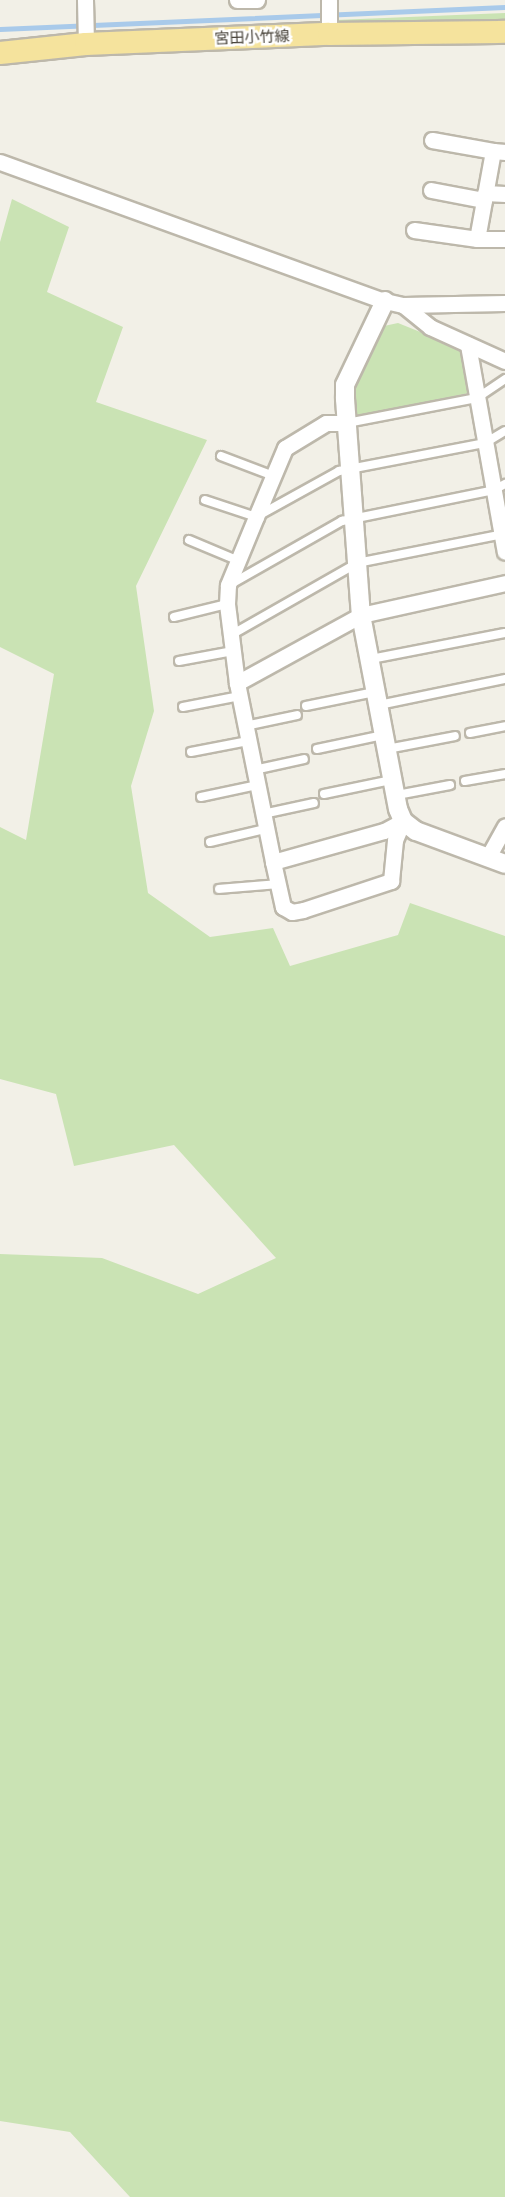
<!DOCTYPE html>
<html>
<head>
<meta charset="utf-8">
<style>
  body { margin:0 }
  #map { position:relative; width:505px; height:2197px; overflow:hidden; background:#f2f0e7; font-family:Commissioner,"Noto Sans JP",sans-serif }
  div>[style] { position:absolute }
  .green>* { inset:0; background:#cae3b4 }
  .stream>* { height:5px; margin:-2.5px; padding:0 2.5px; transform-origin:2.5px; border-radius:2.5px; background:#a9caea }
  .roads { filter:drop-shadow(2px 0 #bdb8ab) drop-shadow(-2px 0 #bdb8ab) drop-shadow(0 2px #bdb8ab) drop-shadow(0 -2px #bdb8ab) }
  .service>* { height:8px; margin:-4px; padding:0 4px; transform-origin:4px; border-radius:4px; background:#fff }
  .minor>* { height:15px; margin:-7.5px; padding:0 7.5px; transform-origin:7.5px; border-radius:7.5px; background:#fff }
  .tertiary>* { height:18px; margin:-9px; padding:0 9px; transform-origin:9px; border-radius:9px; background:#fff }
  .primary>* { height:22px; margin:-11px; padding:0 11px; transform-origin:11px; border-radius:11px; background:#f5e39d }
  span { translate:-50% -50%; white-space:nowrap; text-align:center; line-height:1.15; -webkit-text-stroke:5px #fff; paint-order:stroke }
  .street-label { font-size:15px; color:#454037 }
</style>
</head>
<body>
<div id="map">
  <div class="green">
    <div style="clip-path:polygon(505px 13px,505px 30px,342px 30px,336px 20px)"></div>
    <div style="clip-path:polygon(12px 199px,69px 227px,47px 292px,123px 327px,96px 402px,207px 440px,136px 586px,154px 711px,131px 786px,148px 893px,210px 937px,273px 928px,290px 966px,398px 935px,410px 903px,505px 936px,505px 2197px,130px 2197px,70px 2132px,0 2121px,0 1254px,102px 1258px,198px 1294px,276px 1258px,174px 1145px,74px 1166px,56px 1094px,0 1079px,0 827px,26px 840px,54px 674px,0 647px,0 242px)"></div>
    <div style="clip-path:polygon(398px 323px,455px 346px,463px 355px,469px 393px,355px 417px,353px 390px,384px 326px)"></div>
  </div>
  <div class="stream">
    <div style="left:0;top:29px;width:505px;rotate:-2.49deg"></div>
  </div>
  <div class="roads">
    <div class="service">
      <div style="left:347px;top:423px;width:132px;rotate:-10.9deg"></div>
      <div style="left:477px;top:398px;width:34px;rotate:-34deg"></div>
      <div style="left:221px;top:456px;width:57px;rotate:20.7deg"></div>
      <div style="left:205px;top:500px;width:54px;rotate:18.4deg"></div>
      <div style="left:256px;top:517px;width:95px;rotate:-29deg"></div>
      <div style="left:339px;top:471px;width:149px;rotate:-10.9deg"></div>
      <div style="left:485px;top:443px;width:23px;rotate:-31deg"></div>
      <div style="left:189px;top:540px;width:54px;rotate:22.8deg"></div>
      <div style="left:231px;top:584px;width:128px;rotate:-29.6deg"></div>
      <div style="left:342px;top:521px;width:155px;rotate:-11.5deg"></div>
      <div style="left:494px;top:490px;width:13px;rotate:-29deg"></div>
      <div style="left:174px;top:617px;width:55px;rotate:-13.8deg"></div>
      <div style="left:231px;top:635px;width:145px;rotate:-29.7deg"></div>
      <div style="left:357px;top:563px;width:150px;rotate:-11.2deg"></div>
      <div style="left:371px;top:659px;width:136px;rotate:-11deg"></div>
      <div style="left:179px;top:661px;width:55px;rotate:-10.5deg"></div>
      <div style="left:379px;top:705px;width:129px;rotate:-11.7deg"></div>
      <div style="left:306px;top:706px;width:70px;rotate:-11.5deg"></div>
      <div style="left:183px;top:707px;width:58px;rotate:-10.9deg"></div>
      <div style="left:245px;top:726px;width:53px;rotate:-11.9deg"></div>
      <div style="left:470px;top:733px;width:36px;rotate:-11deg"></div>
      <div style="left:317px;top:749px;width:67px;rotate:-12deg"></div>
      <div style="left:387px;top:749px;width:69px;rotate:-10.8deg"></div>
      <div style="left:191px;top:752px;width:58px;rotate:-10.9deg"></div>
      <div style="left:254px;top:770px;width:51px;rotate:-12.4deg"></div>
      <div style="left:465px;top:781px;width:41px;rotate:-9.9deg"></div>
      <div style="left:324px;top:794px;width:68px;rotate:-11.8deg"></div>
      <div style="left:397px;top:795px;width:54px;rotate:-10.7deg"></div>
      <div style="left:201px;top:797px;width:57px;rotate:-12.1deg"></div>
      <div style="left:263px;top:814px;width:52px;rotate:-12.2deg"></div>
      <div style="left:210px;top:842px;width:57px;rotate:-13.3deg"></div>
      <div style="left:219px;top:889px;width:59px;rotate:-4.8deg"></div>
    </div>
    <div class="minor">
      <div style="left:85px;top:0;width:44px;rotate:88.7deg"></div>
      <div style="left:237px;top:0;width:20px"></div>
      <div style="left:329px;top:34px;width:34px;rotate:-90deg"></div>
      <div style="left:432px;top:140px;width:62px;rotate:10.2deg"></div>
      <div style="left:505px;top:152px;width:12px;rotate:-175deg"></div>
      <div style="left:493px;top:151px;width:89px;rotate:100.3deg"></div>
      <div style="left:477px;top:239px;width:28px"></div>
      <div style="left:0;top:162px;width:409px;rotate:19.9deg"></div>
      <div style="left:385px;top:301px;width:18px;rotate:13deg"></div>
      <div style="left:403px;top:305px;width:102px;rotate:-1.1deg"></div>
      <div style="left:431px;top:190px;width:54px;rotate:10.7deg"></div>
      <div style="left:485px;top:193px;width:20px;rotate:3deg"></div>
      <div style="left:414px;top:230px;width:64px;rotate:8.1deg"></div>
      <div style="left:403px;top:305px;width:35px;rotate:39deg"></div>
      <div style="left:430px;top:327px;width:82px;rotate:24.4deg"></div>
      <div style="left:468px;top:345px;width:210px;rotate:79.9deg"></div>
      <div style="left:346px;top:423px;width:20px;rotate:180deg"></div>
      <div style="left:326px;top:423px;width:48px;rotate:148.6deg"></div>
      <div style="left:285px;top:448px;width:75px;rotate:112.8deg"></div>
      <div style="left:256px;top:517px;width:74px;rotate:112.4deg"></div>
      <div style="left:228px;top:585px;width:19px;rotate:93deg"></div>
      <div style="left:227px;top:604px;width:80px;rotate:82.8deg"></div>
      <div style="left:237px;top:683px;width:183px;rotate:78.6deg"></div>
      <div style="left:273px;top:862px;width:115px;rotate:-15.6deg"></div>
      <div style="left:384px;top:831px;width:21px;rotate:-28deg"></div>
      <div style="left:237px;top:683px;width:141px;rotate:-28.7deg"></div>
      <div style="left:361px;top:615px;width:148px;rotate:-12.5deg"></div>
      <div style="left:488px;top:857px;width:35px;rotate:-61deg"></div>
      <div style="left:273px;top:862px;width:46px;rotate:77.5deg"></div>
      <div style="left:283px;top:907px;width:10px;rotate:29deg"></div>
      <div style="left:292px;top:912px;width:11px;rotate:-10deg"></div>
      <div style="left:303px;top:910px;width:93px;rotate:-18.2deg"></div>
      <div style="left:391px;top:881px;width:41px;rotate:-84.4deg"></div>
      <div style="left:395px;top:840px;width:21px;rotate:-67deg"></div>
    </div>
    <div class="tertiary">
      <div style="left:385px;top:301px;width:93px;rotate:115.5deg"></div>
      <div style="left:345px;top:385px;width:14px;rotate:90deg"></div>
      <div style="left:345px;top:399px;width:217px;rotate:85.8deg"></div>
      <div style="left:361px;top:615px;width:197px;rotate:79.2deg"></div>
      <div style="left:398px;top:809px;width:13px;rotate:67deg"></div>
      <div style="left:403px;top:821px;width:16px;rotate:38deg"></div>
      <div style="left:416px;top:831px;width:95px;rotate:20.3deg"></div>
    </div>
    <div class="primary">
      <div style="left:0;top:53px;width:86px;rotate:-6deg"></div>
      <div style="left:86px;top:44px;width:243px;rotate:-2.4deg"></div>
      <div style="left:329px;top:34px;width:176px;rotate:-0.7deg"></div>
    </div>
  </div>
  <div class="street-label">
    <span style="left:252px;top:37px;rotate:-2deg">宮田小竹線</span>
  </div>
</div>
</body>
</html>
